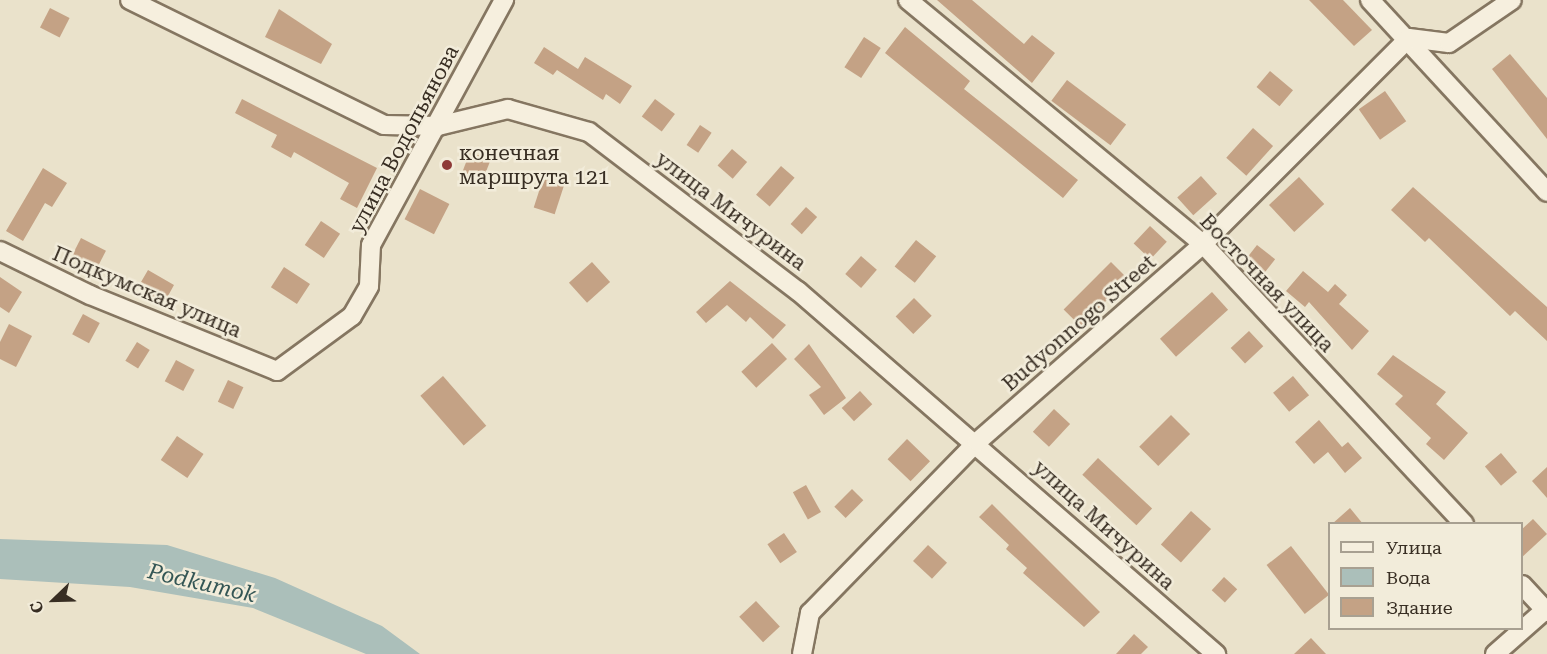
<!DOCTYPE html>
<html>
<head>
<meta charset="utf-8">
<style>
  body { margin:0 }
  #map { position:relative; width:1547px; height:654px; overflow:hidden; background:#eae2cb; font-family:"Roboto Serif",serif }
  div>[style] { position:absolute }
  .water>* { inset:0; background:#abbfba }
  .building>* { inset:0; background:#c4a285; transform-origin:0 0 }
  .roads { filter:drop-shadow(2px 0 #857661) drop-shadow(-2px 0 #857661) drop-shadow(0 2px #857661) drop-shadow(0 -2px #857661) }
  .minor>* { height:18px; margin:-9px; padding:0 9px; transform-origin:9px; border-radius:9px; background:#f6efde }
  .dots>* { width:16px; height:16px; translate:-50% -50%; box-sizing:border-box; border:3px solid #f2ecda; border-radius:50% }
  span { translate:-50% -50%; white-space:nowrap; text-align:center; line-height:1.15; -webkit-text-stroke:5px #f2ecda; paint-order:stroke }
  .street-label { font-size:21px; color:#382e23 }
  .poi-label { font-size:21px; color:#382e23 }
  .left { translate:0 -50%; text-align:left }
  .water-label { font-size:22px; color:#345655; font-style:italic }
  .legend { position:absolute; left:1328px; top:522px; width:195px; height:108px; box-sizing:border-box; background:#f2ecda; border:2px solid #a8a091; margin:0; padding:8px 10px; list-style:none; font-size:18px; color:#382e23 }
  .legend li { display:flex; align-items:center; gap:12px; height:30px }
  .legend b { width:30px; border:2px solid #a8a091 }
  .north { position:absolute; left:24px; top:570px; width:60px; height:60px; -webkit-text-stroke:4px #f2ecda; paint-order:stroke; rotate:247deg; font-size:16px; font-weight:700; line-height:24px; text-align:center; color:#382e23 }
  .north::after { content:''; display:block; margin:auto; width:21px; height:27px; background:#382e23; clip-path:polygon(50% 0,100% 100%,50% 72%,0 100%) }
</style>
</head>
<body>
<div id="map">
  <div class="water">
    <div style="clip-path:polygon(0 539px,167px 545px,275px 578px,382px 626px,420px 654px,366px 654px,253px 608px,130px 587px,0 579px)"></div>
  </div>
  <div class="building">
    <div style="clip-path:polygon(937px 0,972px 0,1024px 44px,1032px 35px,1055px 53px,1032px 83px)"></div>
    <div style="clip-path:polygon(1309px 0,1343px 0,1372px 30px,1354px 46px)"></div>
    <div style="left:50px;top:8px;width:22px;height:22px;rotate:27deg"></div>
    <div style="clip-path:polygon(279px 9px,332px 44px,321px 64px,265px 37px)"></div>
    <div style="clip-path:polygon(905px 27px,970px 81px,964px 89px,1078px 180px,1063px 198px,885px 53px)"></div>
    <div style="left:864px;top:37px;width:20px;height:36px;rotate:33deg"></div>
    <div style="clip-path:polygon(544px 47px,578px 69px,585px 57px,632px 86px,620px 104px,606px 94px,603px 100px,557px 70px,553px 75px,534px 63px)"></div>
    <div style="clip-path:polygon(1510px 54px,1547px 98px,1547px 139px,1492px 69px)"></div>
    <div style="left:1270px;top:71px;width:30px;height:21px;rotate:40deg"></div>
    <div style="left:1067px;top:80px;width:74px;height:26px;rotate:37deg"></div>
    <div style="left:1385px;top:91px;width:37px;height:32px;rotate:55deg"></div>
    <div style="clip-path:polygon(242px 99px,377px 168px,357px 208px,340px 199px,349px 183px,294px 152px,291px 158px,271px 147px,277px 135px,235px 113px)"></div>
    <div style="left:655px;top:99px;width:25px;height:22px;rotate:37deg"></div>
    <div style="left:700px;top:125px;width:14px;height:24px;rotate:34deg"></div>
    <div style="left:1253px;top:128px;width:27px;height:40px;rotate:42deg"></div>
    <div style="left:732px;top:149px;width:20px;height:22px;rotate:41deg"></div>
    <div style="left:470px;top:152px;width:22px;height:28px;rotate:21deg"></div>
    <div style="left:781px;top:166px;width:18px;height:38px;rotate:41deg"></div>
    <div style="clip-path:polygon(43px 168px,67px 183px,52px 207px,45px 203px,23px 241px,6px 231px)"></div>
    <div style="left:1201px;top:176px;width:24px;height:32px;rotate:48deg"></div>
    <div style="left:1299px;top:177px;width:37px;height:41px;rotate:47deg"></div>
    <div style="left:543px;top:179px;width:22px;height:30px;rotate:18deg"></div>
    <div style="clip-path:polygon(1413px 187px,1547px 307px,1547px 341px,1515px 311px,1510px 316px,1429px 238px,1425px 242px,1391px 210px)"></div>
    <div style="left:420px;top:189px;width:33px;height:34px;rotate:27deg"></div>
    <div style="left:806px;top:207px;width:15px;height:23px;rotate:42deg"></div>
    <div style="left:321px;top:221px;width:23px;height:29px;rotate:34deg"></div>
    <div style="left:1150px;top:226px;width:23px;height:24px;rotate:43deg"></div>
    <div style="left:81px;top:238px;width:28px;height:22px;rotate:27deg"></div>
    <div style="left:916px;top:240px;width:26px;height:34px;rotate:39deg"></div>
    <div style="left:1257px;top:245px;width:23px;height:24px;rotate:38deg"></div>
    <div style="left:861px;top:256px;width:21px;height:24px;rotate:41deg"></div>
    <div style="left:592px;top:262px;width:27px;height:31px;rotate:48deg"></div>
    <div style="left:1111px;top:262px;width:24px;height:67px;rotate:45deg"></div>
    <div style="left:284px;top:267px;width:31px;height:24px;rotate:33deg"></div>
    <div style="clip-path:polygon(148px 270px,174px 285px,163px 305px,143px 295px,148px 286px,141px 282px)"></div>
    <div style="clip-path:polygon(1303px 271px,1328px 292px,1335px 284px,1347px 295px,1339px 304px,1369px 331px,1352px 350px,1309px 302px,1305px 307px,1286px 291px)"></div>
    <div style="clip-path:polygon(0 277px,22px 292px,9px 313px,0 307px)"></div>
    <div style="clip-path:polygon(730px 281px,786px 325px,773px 339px,750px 317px,746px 322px,727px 305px,706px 323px,696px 312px)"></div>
    <div style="left:1212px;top:292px;width:24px;height:70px;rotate:48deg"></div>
    <div style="left:914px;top:298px;width:25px;height:26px;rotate:45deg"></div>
    <div style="left:83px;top:314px;width:19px;height:23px;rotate:28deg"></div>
    <div style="clip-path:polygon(9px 324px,32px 336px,16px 367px,0 359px,0 342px)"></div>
    <div style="left:1249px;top:331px;width:21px;height:25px;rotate:47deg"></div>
    <div style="left:137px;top:342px;width:15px;height:22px;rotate:32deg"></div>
    <div style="left:772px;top:343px;width:22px;height:42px;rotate:47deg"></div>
    <div style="clip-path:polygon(809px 344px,846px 398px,824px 415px,809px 395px,821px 387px,794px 359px)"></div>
    <div style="clip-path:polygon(1393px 355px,1446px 392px,1436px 404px,1468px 433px,1444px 460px,1426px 444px,1431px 438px,1395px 404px,1403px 396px,1377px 374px)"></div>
    <div style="left:176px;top:360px;width:21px;height:24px;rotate:28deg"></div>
    <div style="left:443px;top:376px;width:66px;height:30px;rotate:49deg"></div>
    <div style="left:1293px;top:376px;width:25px;height:26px;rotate:50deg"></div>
    <div style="left:228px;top:380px;width:17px;height:24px;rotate:25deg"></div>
    <div style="left:860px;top:391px;width:18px;height:25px;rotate:47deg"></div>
    <div style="left:1054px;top:409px;width:22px;height:31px;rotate:43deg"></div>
    <div style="left:1171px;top:415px;width:27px;height:45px;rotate:45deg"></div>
    <div style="clip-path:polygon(1319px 420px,1342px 447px,1348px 442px,1362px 458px,1345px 473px,1328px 452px,1314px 464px,1295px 442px)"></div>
    <div style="left:177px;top:436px;width:32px;height:29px;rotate:34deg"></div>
    <div style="left:907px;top:439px;width:32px;height:28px;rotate:44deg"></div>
    <div style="left:1501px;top:453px;width:25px;height:21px;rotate:50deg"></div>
    <div style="left:1098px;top:458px;width:74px;height:23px;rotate:43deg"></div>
    <div style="clip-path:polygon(1547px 467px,1547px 498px,1532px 481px)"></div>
    <div style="left:806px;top:485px;width:31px;height:15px;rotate:61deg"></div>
    <div style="left:852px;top:489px;width:16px;height:25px;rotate:45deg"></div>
    <div style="clip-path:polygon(992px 504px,1100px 612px,1084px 627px,1023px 573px,1027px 568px,1006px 549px,1009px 545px,979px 517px)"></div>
    <div style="clip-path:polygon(1350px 508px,1363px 524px,1332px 524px)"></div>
    <div style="left:1191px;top:511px;width:27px;height:45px;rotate:42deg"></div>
    <div style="clip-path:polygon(1533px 519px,1547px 534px,1521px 558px,1521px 530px)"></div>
    <div style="left:784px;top:533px;width:23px;height:20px;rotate:56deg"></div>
    <div style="left:928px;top:545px;width:26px;height:22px;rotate:43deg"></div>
    <div style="left:1291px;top:546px;width:62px;height:31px;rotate:52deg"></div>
    <div style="left:1224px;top:577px;width:18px;height:18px;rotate:43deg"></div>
    <div style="left:756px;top:601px;width:35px;height:23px;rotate:47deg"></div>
    <div style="clip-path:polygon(1134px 634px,1148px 647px,1141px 654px,1116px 654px)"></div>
    <div style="clip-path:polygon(1311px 638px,1326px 654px,1294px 654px)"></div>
  </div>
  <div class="roads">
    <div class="minor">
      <div style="left:130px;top:0;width:283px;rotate:26.2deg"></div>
      <div style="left:384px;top:125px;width:54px;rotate:1.1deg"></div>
      <div style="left:438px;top:126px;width:72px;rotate:-13.7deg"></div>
      <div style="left:508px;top:109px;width:84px;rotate:15.9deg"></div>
      <div style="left:589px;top:132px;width:263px;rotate:37.3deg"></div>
      <div style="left:798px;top:291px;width:554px;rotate:40.97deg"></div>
      <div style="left:908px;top:0;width:383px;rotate:39.6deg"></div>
      <div style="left:1203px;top:244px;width:383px;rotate:47deg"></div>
      <div style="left:1370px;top:0;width:261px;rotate:47.3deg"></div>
      <div style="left:0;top:251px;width:100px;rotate:26.1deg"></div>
      <div style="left:90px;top:295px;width:202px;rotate:22.1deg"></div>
      <div style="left:277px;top:371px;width:93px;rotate:-36.3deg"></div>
      <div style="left:352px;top:316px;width:34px;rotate:-60deg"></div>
      <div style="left:369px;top:286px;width:41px;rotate:-87.2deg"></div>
      <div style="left:371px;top:245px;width:279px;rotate:-61.5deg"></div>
      <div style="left:1522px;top:585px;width:37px;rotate:47deg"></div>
      <div style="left:802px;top:654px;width:42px;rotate:-79deg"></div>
      <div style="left:810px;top:613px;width:239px;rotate:-45.7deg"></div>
      <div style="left:977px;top:442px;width:300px;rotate:-41.2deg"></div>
      <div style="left:1203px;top:244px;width:291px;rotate:-45deg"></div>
      <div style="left:1409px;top:38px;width:40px;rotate:7.1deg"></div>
      <div style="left:1449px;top:43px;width:76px;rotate:-34.3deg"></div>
      <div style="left:1495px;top:654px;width:67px;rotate:-41.3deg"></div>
    </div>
  </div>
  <div class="dots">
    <div style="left:447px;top:165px;background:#8e3a37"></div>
  </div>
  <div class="street-label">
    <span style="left:404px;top:139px;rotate:-62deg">улица Водопьянова</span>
    <span style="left:731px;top:211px;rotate:37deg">улица Мичурина</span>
    <span style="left:1267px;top:283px;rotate:46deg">Восточная улица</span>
    <span style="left:147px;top:292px;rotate:23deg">Подкумская улица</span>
    <span style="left:1079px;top:323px;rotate:-41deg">Budyonnogo Street</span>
    <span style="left:1104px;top:525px;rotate:42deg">улица Мичурина</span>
  </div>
  <div class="poi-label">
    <span class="left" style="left:459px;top:165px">конечная<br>маршрута 121</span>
  </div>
  <div class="water-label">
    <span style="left:202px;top:583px;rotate:13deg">Podkumok</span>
  </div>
  <ul class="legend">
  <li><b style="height:8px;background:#f6efde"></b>Улица</li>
  <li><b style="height:16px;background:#abbfba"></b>Вода</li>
  <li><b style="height:16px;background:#c4a285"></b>Здание</li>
  </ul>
  <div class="north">С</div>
</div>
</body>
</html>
